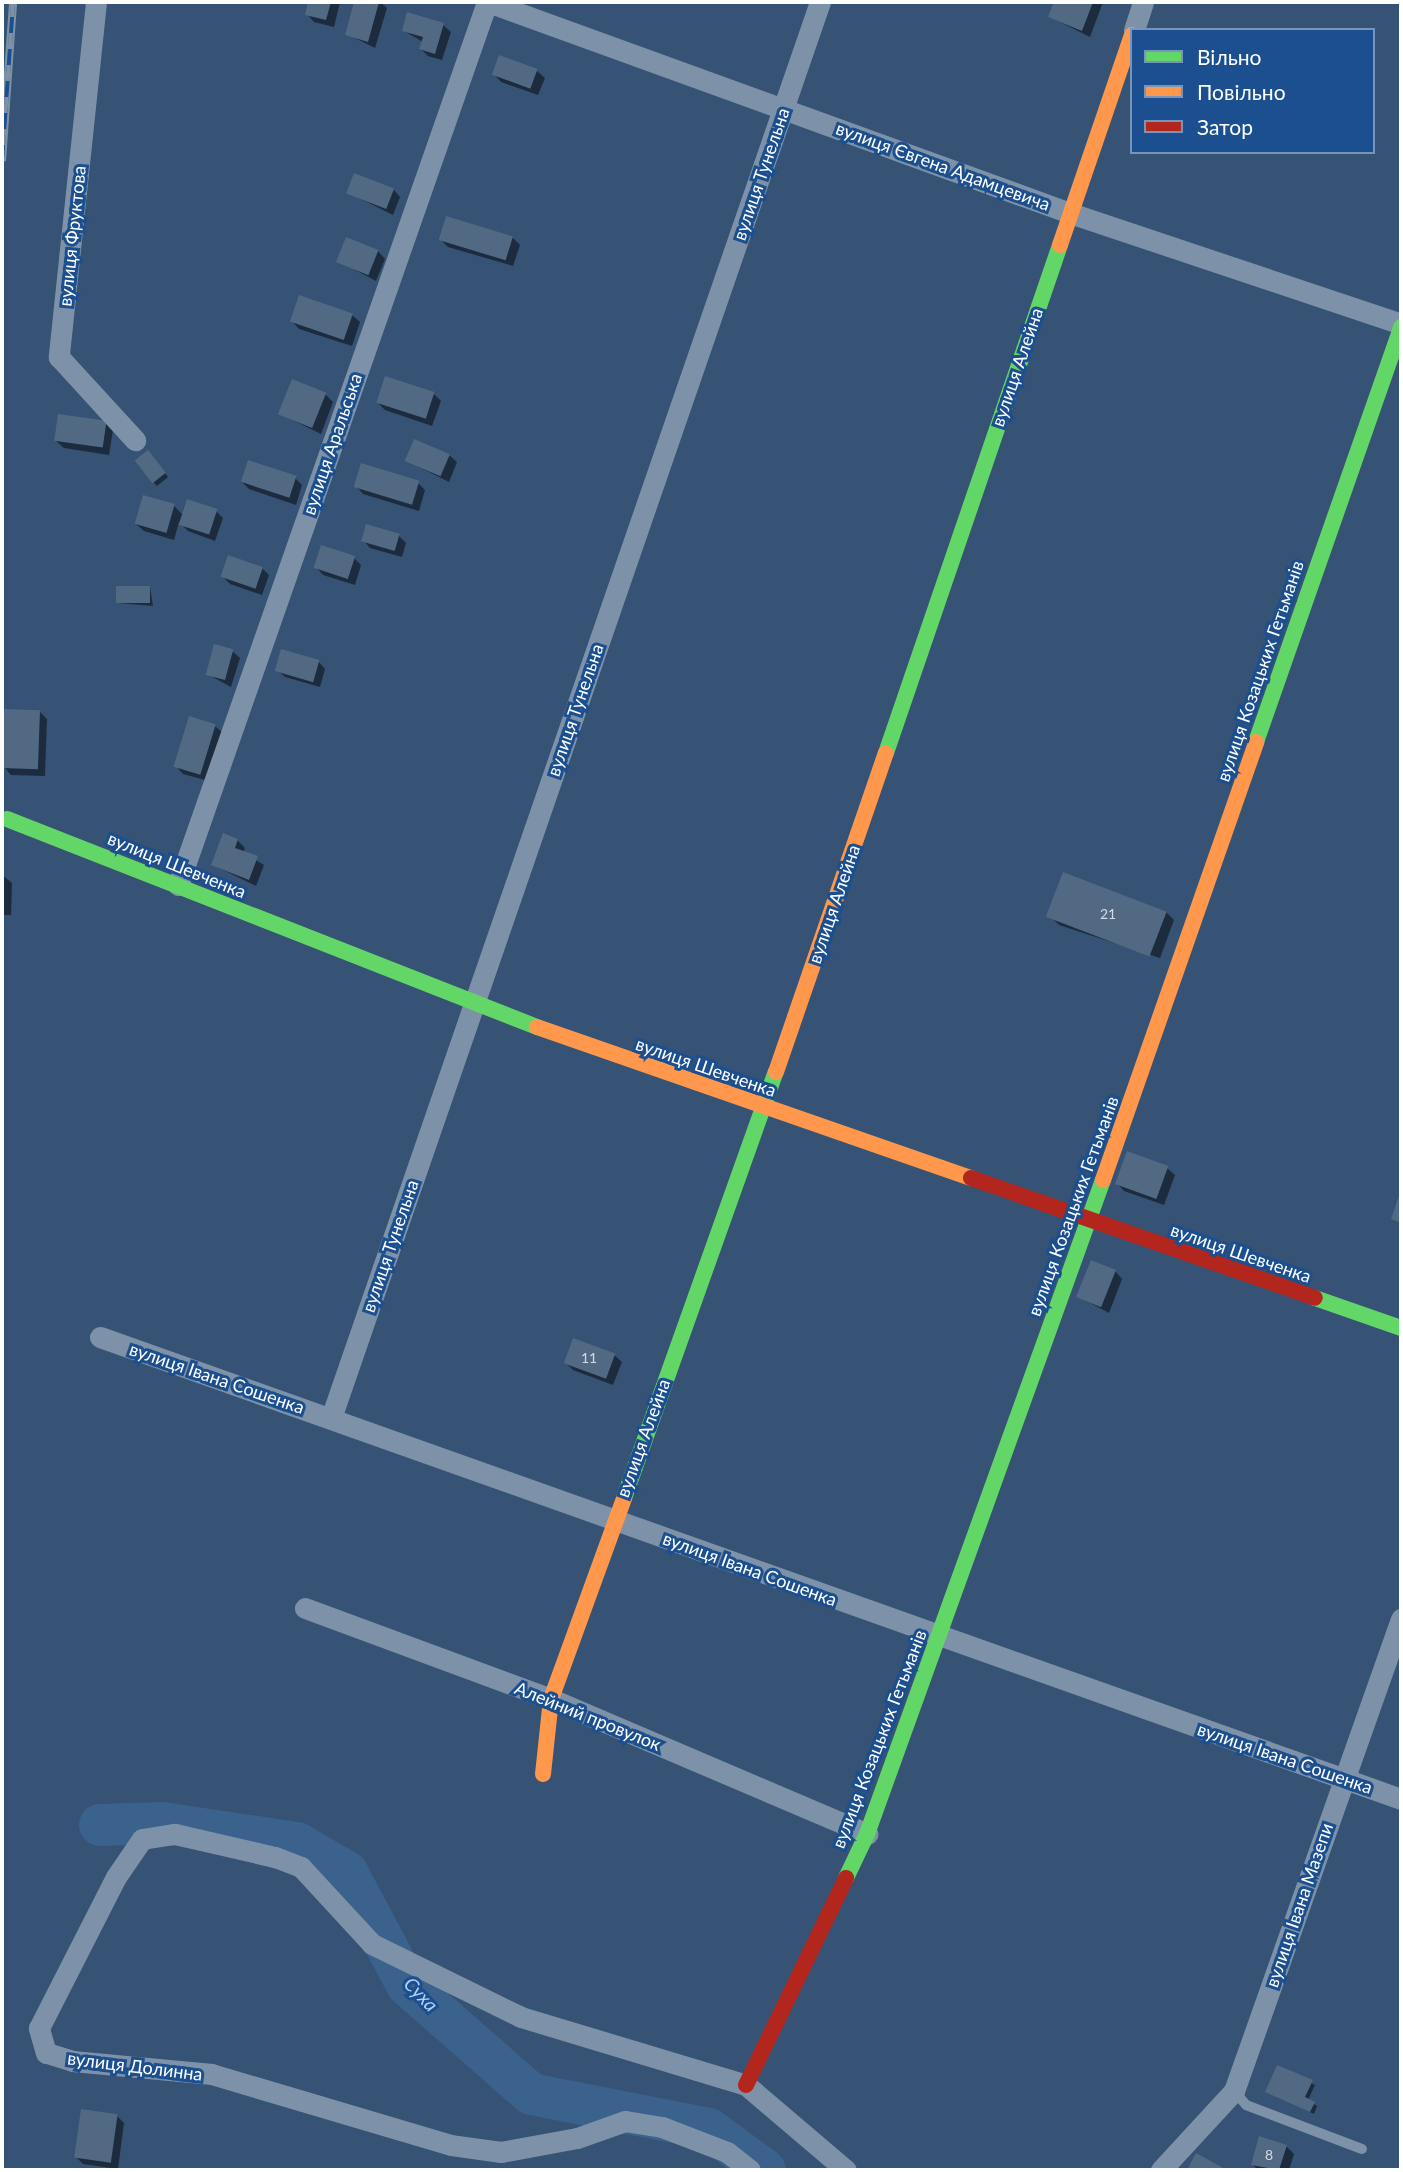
<!DOCTYPE html>
<html>
<head>
<meta charset="utf-8">
<style>
  body { margin:0 }
  #map { position:relative; width:1403px; height:2172px; overflow:hidden; background:#365274; font-family:Lato,sans-serif }
  div>[style] { position:absolute }
  .shadow>* { inset:0; background:#0007 }
  .river>* { height:42px; margin:-21px; padding:0 21px; transform-origin:21px; border-radius:21px; background:#3b618d }
  .building>* { inset:0; background:#526984; transform-origin:0 0 }
  .lane>* { height:10px; margin:-5px; padding:0 5px; transform-origin:5px; border-radius:5px; background:#7d92a8 }
  .street>* { height:21px; margin:-10.5px; padding:0 10.5px; transform-origin:10.5px; border-radius:10.5px; background:#7d92a8 }
  .fast>* { height:16px; margin:-8px; padding:0 8px; transform-origin:8px; border-radius:8px; background:#63d668 }
  .slow>* { height:16px; margin:-8px; padding:0 8px; transform-origin:8px; border-radius:8px; background:#ff974d }
  .jam>* { height:16px; margin:-8px; padding:0 8px; transform-origin:8px; border-radius:8px; background:#b3261e }
  .rail>* { height:8px; margin-top:-4px; transform-origin:0; background:repeating-linear-gradient(90deg,#1b4f8f 0 16px,#7e92a7 0 32px); box-sizing:border-box; border-block:2px solid #7e92a7 }
  span { translate:-50% -50%; white-space:nowrap; text-align:center; line-height:1.15; -webkit-text-stroke:6px #1b4f8f; paint-order:stroke }
  .number-label { font-size:14px; color:#d4dae0 }
  .number-label span { -webkit-text-stroke-width:0 }
  .street-label { font-size:18px; color:#fff }
  .water-label { font-size:19px; color:#b5d3f5; font-style:italic }
  .frame { position:absolute; inset:0; border:4px solid #fff; pointer-events:none }
  .legend { position:absolute; left:1130px; top:28px; width:245px; height:126px; box-sizing:border-box; background:#1b4f8f; border:2px solid #7695bc; margin:0; padding:9px 12px; list-style:none; font-size:21px; color:#fff }
  .legend li { display:flex; align-items:center; gap:14px; height:35px }
  .legend b { width:35px; border:2px solid #7695bc }
</style>
</head>
<body>
<div id="map">
  <div class="shadow">
    <div style="clip-path:polygon(310px 2px,340px 2px,334px 27px,314px 22px,307px 14px)"></div>
    <div style="clip-path:polygon(356px 2px,380px 2px,387px 8px,375px 48px,347px 34px)"></div>
    <div style="clip-path:polygon(1056px 2px,1103px 2px,1090px 37px,1050px 17px)"></div>
    <div style="clip-path:polygon(443px 25px,451px 32px,442px 60px,428px 56px,421px 49px,423px 42px,404px 31px)"></div>
    <div style="clip-path:polygon(537px 71px,545px 78px,538px 95px,501px 82px,494px 74px)"></div>
    <div style="clip-path:polygon(393px 189px,400px 197px,393px 215px,349px 193px)"></div>
    <div style="clip-path:polygon(512px 237px,520px 245px,513px 266px,448px 247px,441px 240px)"></div>
    <div style="clip-path:polygon(378px 251px,385px 259px,376px 281px,338px 261px)"></div>
    <div style="clip-path:polygon(352px 315px,360px 322px,352px 346px,299px 329px,292px 321px)"></div>
    <div style="clip-path:polygon(387px 378px,434px 394px,441px 401px,432px 426px,385px 410px,378px 403px)"></div>
    <div style="clip-path:polygon(325px 394px,333px 402px,321px 434px,280px 414px)"></div>
    <div style="clip-path:polygon(105px 423px,113px 430px,109px 455px,64px 448px,56px 441px)"></div>
    <div style="clip-path:polygon(151px 455px,168px 477px,157px 486px,154px 483px)"></div>
    <div style="clip-path:polygon(449px 455px,457px 462px,449px 482px,407px 461px)"></div>
    <div style="clip-path:polygon(295px 478px,302px 485px,296px 505px,249px 489px,242px 482px)"></div>
    <div style="clip-path:polygon(418px 483px,425px 490px,419px 511px,363px 494px,356px 486px)"></div>
    <div style="clip-path:polygon(174px 506px,183px 515px,216px 511px,223px 518px,215px 541px,188px 531px,179px 522px,174px 540px,144px 531px,136px 524px)"></div>
    <div style="clip-path:polygon(399px 536px,406px 543px,402px 557px,370px 548px,363px 540px)"></div>
    <div style="clip-path:polygon(354px 558px,361px 565px,355px 585px,323px 575px,316px 567px)"></div>
    <div style="clip-path:polygon(262px 568px,269px 575px,262px 595px,230px 584px,222px 576px)"></div>
    <div style="clip-path:polygon(150px 587px,153px 606px,118px 603px)"></div>
    <div style="clip-path:polygon(232px 651px,240px 658px,231px 687px,207px 674px)"></div>
    <div style="clip-path:polygon(318px 661px,325px 669px,320px 687px,285px 677px,277px 670px)"></div>
    <div style="clip-path:polygon(40px 712px,47px 719px,45px 776px,11px 775px,4px 767px)"></div>
    <div style="clip-path:polygon(215px 726px,223px 733px,209px 781px,183px 774px,176px 766px)"></div>
    <div style="clip-path:polygon(237px 840px,245px 848px,243px 853px,264px 865px,256px 886px,213px 865px)"></div>
    <div style="clip-path:polygon(2px 875px,12px 883px,11px 915px,2px 915px)"></div>
    <div style="clip-path:polygon(1166px 912px,1174px 920px,1160px 958px,1059px 925px,1051px 917px)"></div>
    <div style="clip-path:polygon(1128px 1153px,1167px 1168px,1175px 1175px,1164px 1205px,1124px 1191px,1117px 1183px)"></div>
    <div style="clip-path:polygon(1115px 1271px,1122px 1279px,1109px 1313px,1079px 1297px)"></div>
    <div style="clip-path:polygon(614px 1355px,622px 1362px,613px 1385px,573px 1370px,566px 1363px)"></div>
    <div style="clip-path:polygon(1278px 2067px,1315px 2085px,1308px 2100px,1317px 2106px,1314px 2114px,1267px 2091px)"></div>
    <div style="clip-path:polygon(117px 2116px,124px 2123px,118px 2169px,83px 2164px,76px 2157px)"></div>
    <div style="clip-path:polygon(1286px 2146px,1294px 2154px,1289px 2170px,1258px 2170px,1253px 2165px)"></div>
  </div>
  <div class="river">
    <div style="left:100px;top:1825px;width:63px;rotate:-1.8deg"></div>
    <div style="left:163px;top:1823px;width:135px;rotate:8.5deg"></div>
    <div style="left:297px;top:1843px;width:58px;rotate:30.1deg"></div>
    <div style="left:347px;top:1872px;width:128px;rotate:62deg"></div>
    <div style="left:407px;top:1985px;width:165px;rotate:41.3deg"></div>
    <div style="left:531px;top:2094px;width:181px;rotate:11.1deg"></div>
    <div style="left:709px;top:2129px;width:69px;rotate:36.2deg"></div>
  </div>
  <div class="building">
    <div style="clip-path:polygon(308px 2px,331px 2px,326px 20px,305px 15px)"></div>
    <div style="clip-path:polygon(354px 2px,379px 2px,368px 42px,345px 35px)"></div>
    <div style="clip-path:polygon(1054px 2px,1093px 2px,1082px 31px,1048px 17px)"></div>
    <div style="clip-path:polygon(407px 12px,444px 23px,435px 54px,419px 49px,423px 37px,402px 31px)"></div>
    <div style="left:499px;top:55px;width:41px;height:21px;rotate:20deg"></div>
    <div style="left:354px;top:173px;width:43px;height:22px;rotate:21deg"></div>
    <div style="left:446px;top:216px;width:70px;height:25px;rotate:17deg"></div>
    <div style="left:346px;top:237px;width:35px;height:27px;rotate:22deg"></div>
    <div style="left:299px;top:295px;width:57px;height:28px;rotate:19deg"></div>
    <div style="left:385px;top:376px;width:52px;height:28px;rotate:18deg"></div>
    <div style="left:292px;top:379px;width:37px;height:38px;rotate:22deg"></div>
    <div style="left:58px;top:414px;width:49px;height:27px;rotate:8deg"></div>
    <div style="left:414px;top:439px;width:39px;height:24px;rotate:23deg"></div>
    <div style="left:148px;top:450px;width:29px;height:17px;rotate:52deg"></div>
    <div style="left:248px;top:460px;width:51px;height:23px;rotate:18deg"></div>
    <div style="left:361px;top:463px;width:61px;height:25px;rotate:17deg"></div>
    <div style="left:143px;top:495px;width:33px;height:30px;rotate:16deg"></div>
    <div style="left:187px;top:499px;width:32px;height:27px;rotate:18deg"></div>
    <div style="left:366px;top:524px;width:35px;height:18px;rotate:16deg"></div>
    <div style="left:321px;top:545px;width:36px;height:24px;rotate:18deg"></div>
    <div style="left:228px;top:555px;width:37px;height:23px;rotate:19deg"></div>
    <div style="left:116px;top:586px;width:34px;height:17px"></div>
    <div style="left:214px;top:644px;width:20px;height:32px;rotate:15deg"></div>
    <div style="left:281px;top:649px;width:40px;height:23px;rotate:16deg"></div>
    <div style="left:4px;top:709px;width:36px;height:59px;rotate:2deg"></div>
    <div style="left:189px;top:716px;width:28px;height:53px;rotate:17deg"></div>
    <div style="clip-path:polygon(223px 833px,238px 839px,235px 848px,258px 856px,249px 880px,211px 865px)"></div>
    <div style="left:1063px;top:872px;width:111px;height:48px;rotate:21deg"></div>
    <div style="left:1127px;top:1151px;width:44px;height:35px;rotate:20deg"></div>
    <div style="clip-path:polygon(1401px 1190px,1401px 1223px,1391px 1219px)"></div>
    <div style="left:1091px;top:1260px;width:27px;height:40px;rotate:22deg"></div>
    <div style="left:573px;top:1338px;width:45px;height:27px;rotate:20deg"></div>
    <div style="clip-path:polygon(1277px 2065px,1313px 2080px,1305px 2097px,1315px 2102px,1310px 2112px,1265px 2092px)"></div>
    <div style="left:81px;top:2109px;width:37px;height:49px;rotate:8deg"></div>
    <div style="clip-path:polygon(1259px 2136px,1287px 2145px,1279px 2170px,1251px 2165px)"></div>
    <div style="clip-path:polygon(1196px 2153px,1227px 2170px,1187px 2170px)"></div>
  </div>
  <div class="lane">
    <div style="left:1234px;top:2091px;width:18px;rotate:49deg"></div>
    <div style="left:1246px;top:2105px;width:124px;rotate:20.8deg"></div>
  </div>
  <div class="street">
    <div style="left:96px;top:2px;width:357px;rotate:96deg"></div>
    <div style="left:59px;top:357px;width:113px;rotate:47.5deg"></div>
    <div style="left:488px;top:2px;width:619px;rotate:19.93deg"></div>
    <div style="left:1070px;top:213px;width:349px;rotate:18.5deg"></div>
    <div style="left:1134px;top:30px;width:29px;rotate:-72deg"></div>
    <div style="left:178px;top:885px;width:936px;rotate:-70.71deg"></div>
    <div style="left:100px;top:1337px;width:1381px;rotate:19.55deg"></div>
    <div style="left:331px;top:1418px;width:1498px;rotate:-70.95deg"></div>
    <div style="left:305px;top:1608px;width:262px;rotate:20.3deg"></div>
    <div style="left:551px;top:1699px;width:344px;rotate:23.1deg"></div>
    <div style="left:750px;top:2170px;width:29px;rotate:-142deg"></div>
    <div style="left:727px;top:2152px;width:70px;rotate:-159deg"></div>
    <div style="left:662px;top:2127px;width:37px;rotate:-171deg"></div>
    <div style="left:625px;top:2121px;width:51px;rotate:160.5deg"></div>
    <div style="left:577px;top:2138px;width:77px;rotate:169.6deg"></div>
    <div style="left:501px;top:2152px;width:50px;rotate:-172deg"></div>
    <div style="left:451px;top:2145px;width:249px;rotate:-163.5deg"></div>
    <div style="left:212px;top:2074px;width:140px;rotate:-174.7deg"></div>
    <div style="left:73px;top:2061px;width:28px;rotate:-163deg"></div>
    <div style="left:46px;top:2053px;width:26px;rotate:-106deg"></div>
    <div style="left:39px;top:2028px;width:169px;rotate:-63deg"></div>
    <div style="left:116px;top:1877px;width:46px;rotate:-55.6deg"></div>
    <div style="left:142px;top:1839px;width:33px;rotate:-9deg"></div>
    <div style="left:175px;top:1834px;width:103px;rotate:13deg"></div>
    <div style="left:275px;top:1857px;width:28px;rotate:21deg"></div>
    <div style="left:301px;top:1867px;width:105px;rotate:47.3deg"></div>
    <div style="left:372px;top:1944px;width:166px;rotate:26.1deg"></div>
    <div style="left:521px;top:2017px;width:235px;rotate:16.8deg"></div>
    <div style="left:746px;top:2085px;width:131px;rotate:40.4deg"></div>
    <div style="left:1161px;top:2170px;width:108px;rotate:-47.3deg"></div>
    <div style="left:1234px;top:2091px;width:501px;rotate:-70.52deg"></div>
  </div>
  <div class="fast">
    <div style="left:1256px;top:742px;width:440px;rotate:-70.7deg"></div>
    <div style="left:886px;top:753px;width:537px;rotate:-71.09deg"></div>
    <div style="left:7px;top:819px;width:569px;rotate:21.43deg"></div>
    <div style="left:1315px;top:1298px;width:91px;rotate:19.2deg"></div>
    <div style="left:624px;top:1498px;width:452px;rotate:-70.4deg"></div>
    <div style="left:846px;top:1878px;width:49px;rotate:-64.5deg"></div>
    <div style="left:867px;top:1834px;width:695px;rotate:-70.16deg"></div>
  </div>
  <div class="slow">
    <div style="left:1060px;top:245px;width:222px;rotate:-71.1deg"></div>
    <div style="left:537px;top:1027px;width:460px;rotate:19.2deg"></div>
    <div style="left:776px;top:1072px;width:337px;rotate:-71deg"></div>
    <div style="left:1103px;top:1180px;width:464px;rotate:-70.7deg"></div>
    <div style="left:543px;top:1774px;width:75px;rotate:-83.9deg"></div>
    <div style="left:551px;top:1699px;width:214px;rotate:-70deg"></div>
  </div>
  <div class="jam">
    <div style="left:971px;top:1178px;width:364px;rotate:19.2deg"></div>
    <div style="left:746px;top:2085px;width:230px;rotate:-64.2deg"></div>
  </div>
  <div class="rail">
    <div style="left:2px;top:161px;width:159px;rotate:-86deg"></div>
  </div>
  <div class="number-label">
    <span style="left:1108px;top:914px">21</span>
    <span style="left:589px;top:1358px">11</span>
    <span style="left:1269px;top:2155px">8</span>
  </div>
  <div class="street-label">
    <span style="left:943px;top:166px;rotate:20deg">вулиця Євгена Адамцевича</span>
    <span style="left:761px;top:174px;rotate:-71deg">вулиця Тунельна</span>
    <span style="left:72px;top:236px;rotate:-84deg">вулиця Фруктова</span>
    <span style="left:1017px;top:367px;rotate:-71deg">вулиця Алейна</span>
    <span style="left:332px;top:444px;rotate:-71deg">вулиця Аральська</span>
    <span style="left:1260px;top:671px;rotate:-71deg">вулиця Козацьких Гетьманів</span>
    <span style="left:575px;top:710px;rotate:-71deg">вулиця Тунельна</span>
    <span style="left:177px;top:865px;rotate:22deg">вулиця Шевченка</span>
    <span style="left:834px;top:904px;rotate:-71deg">вулиця Алейна</span>
    <span style="left:706px;top:1067px;rotate:19deg">вулиця Шевченка</span>
    <span style="left:1073px;top:1206px;rotate:-70deg">вулиця Козацьких Гетьманів</span>
    <span style="left:390px;top:1246px;rotate:-71deg">вулиця Тунельна</span>
    <span style="left:1241px;top:1253px;rotate:19deg">вулиця Шевченка</span>
    <span style="left:217px;top:1378px;rotate:19deg">вулиця Івана Сошенка</span>
    <span style="left:643px;top:1438px;rotate:-70deg">вулиця Алейна</span>
    <span style="left:750px;top:1569px;rotate:20deg">вулиця Івана Сошенка</span>
    <span style="left:588px;top:1716px;rotate:22deg">Алейний провулок</span>
    <span style="left:879px;top:1739px;rotate:-69deg">вулиця Козацьких Гетьманів</span>
    <span style="left:1285px;top:1758px;rotate:19deg">вулиця Івана Сошенка</span>
    <span style="left:1299px;top:1905px;rotate:-71deg">вулиця Івана Мазепи</span>
    <span style="left:135px;top:2066px;rotate:7deg">вулиця Долинна</span>
  </div>
  <div class="water-label">
    <span style="left:421px;top:1994px;rotate:46deg">Суха</span>
  </div>
  <div class="frame"></div>
  <ul class="legend">
  <li><b style="height:9px;background:#63d668"></b>Вільно</li>
  <li><b style="height:9px;background:#ff974d"></b>Повільно</li>
  <li><b style="height:9px;background:#b3261e"></b>Затор</li>
  </ul>
</div>
</body>
</html>
